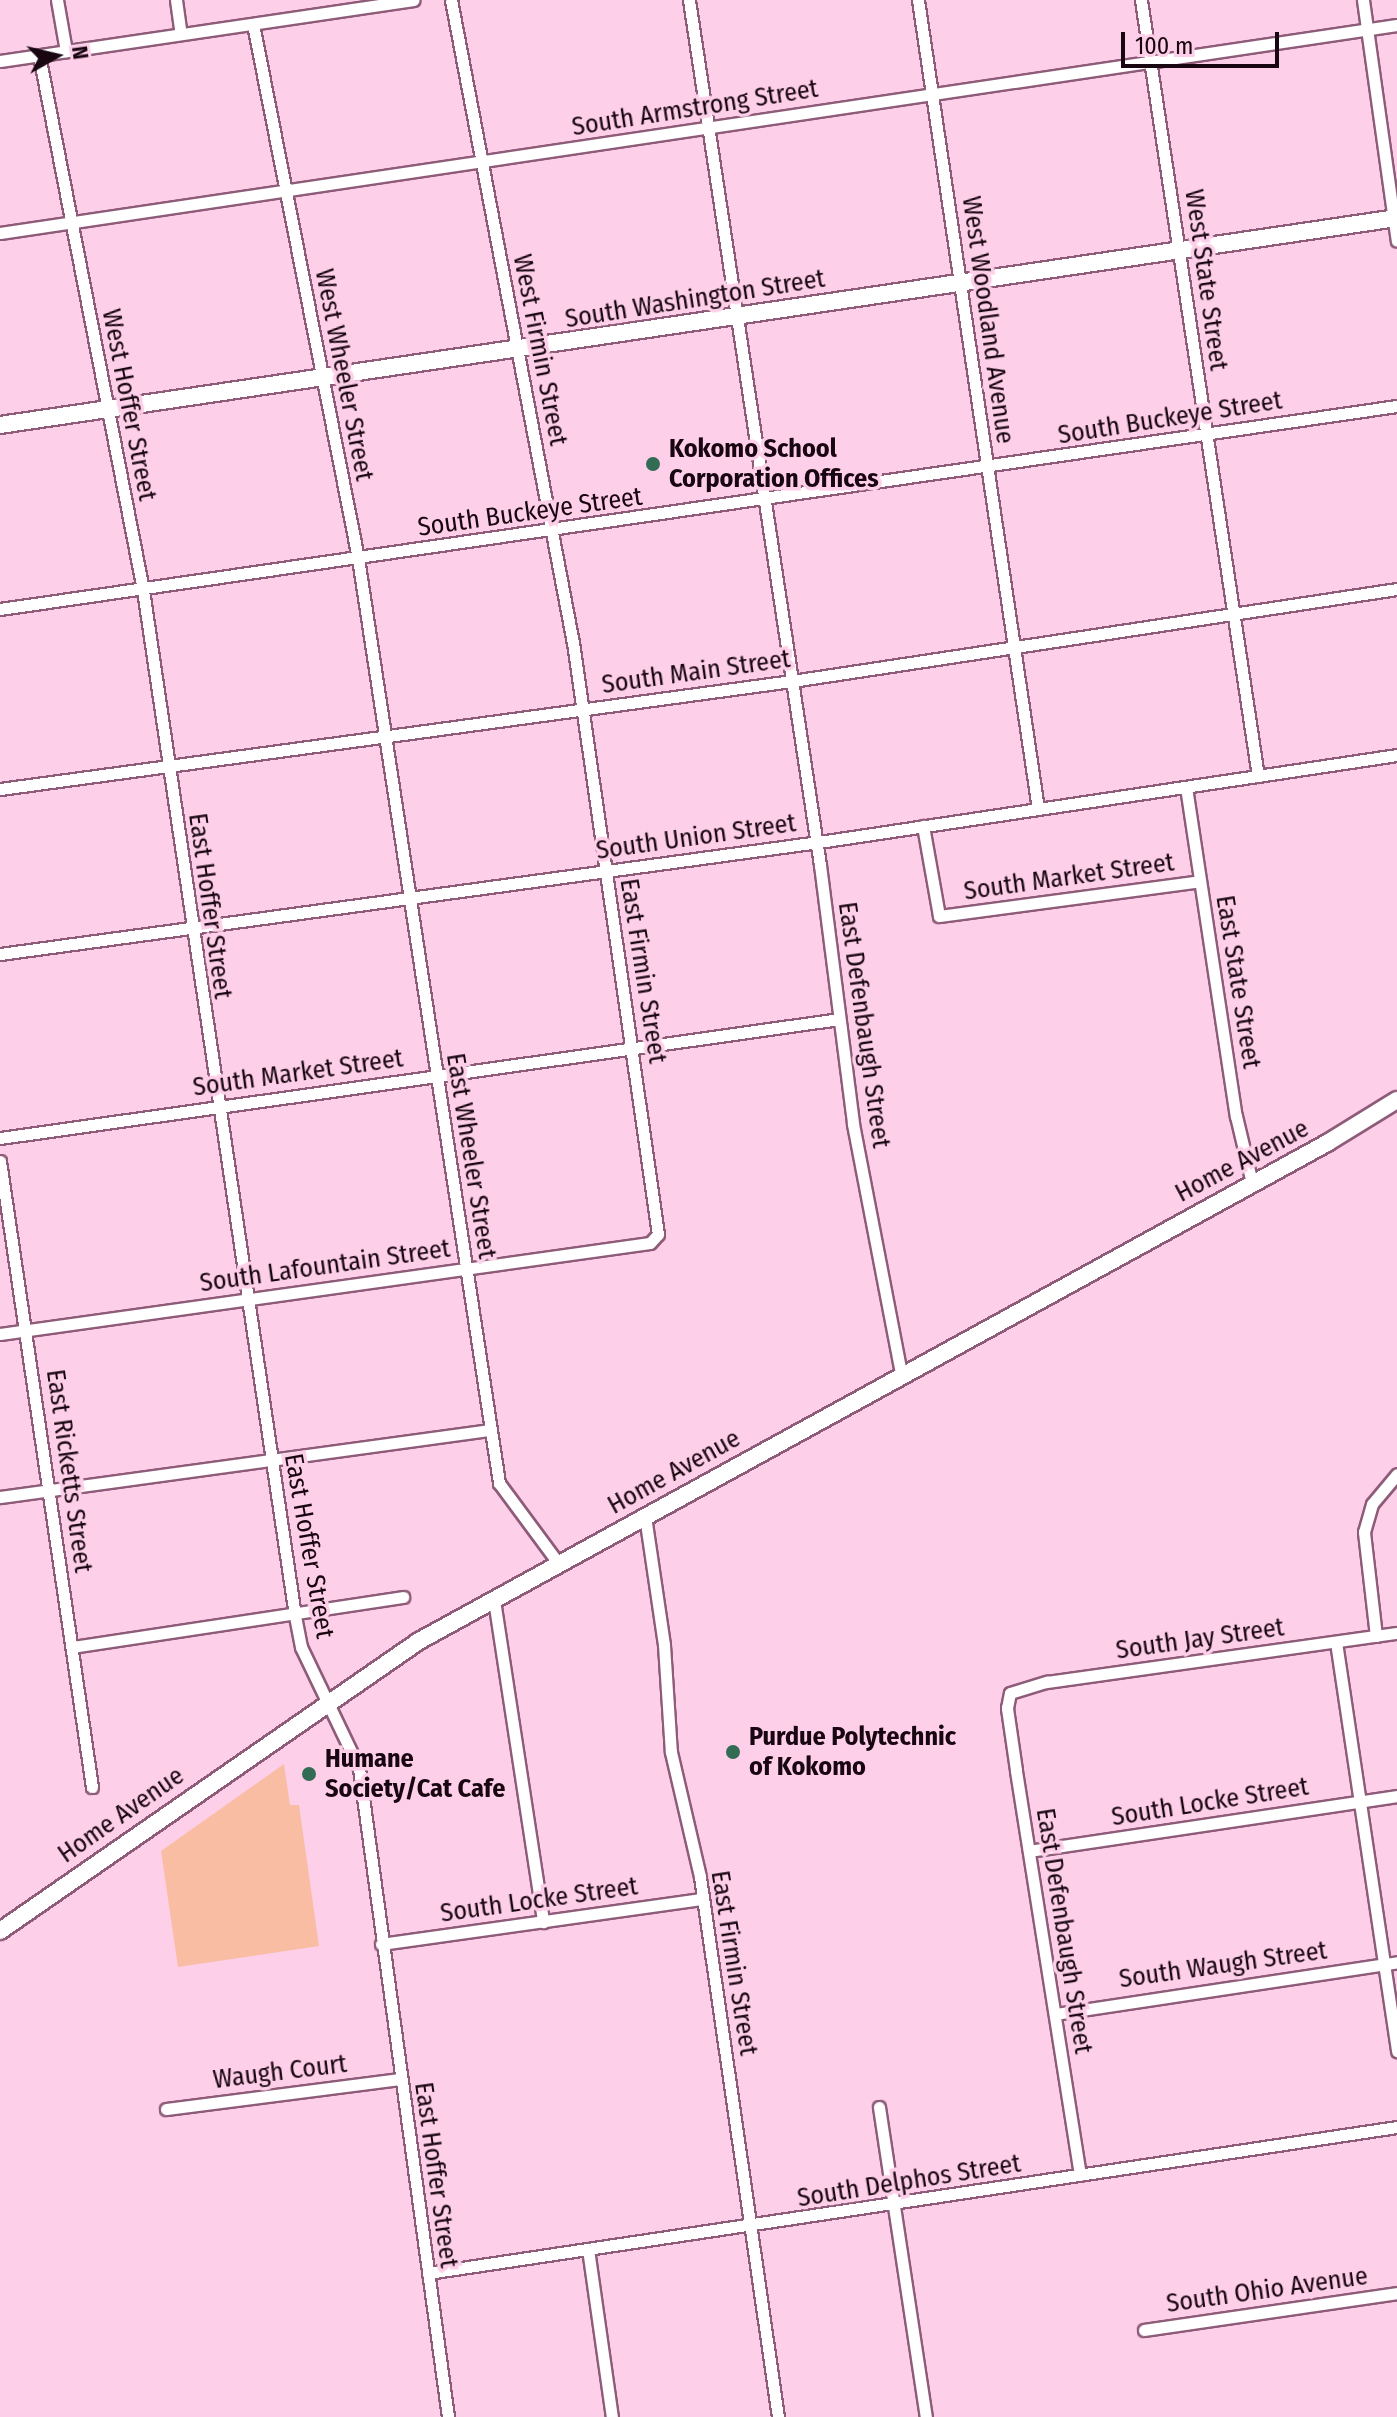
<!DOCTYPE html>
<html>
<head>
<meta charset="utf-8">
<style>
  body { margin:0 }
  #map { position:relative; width:1397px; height:2417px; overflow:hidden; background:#fecfe9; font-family:"Fira Sans Condensed",sans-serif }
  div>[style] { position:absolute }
  .green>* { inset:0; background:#f9bda4 }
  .roads { filter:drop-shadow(2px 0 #8e5b79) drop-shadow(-2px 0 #8e5b79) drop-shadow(0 2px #8e5b79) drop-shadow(0 -2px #8e5b79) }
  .minor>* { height:11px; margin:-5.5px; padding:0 5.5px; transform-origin:5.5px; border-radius:5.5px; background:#fff }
  .secondary>* { height:16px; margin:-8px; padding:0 8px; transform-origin:8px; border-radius:8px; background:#fff }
  .dots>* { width:22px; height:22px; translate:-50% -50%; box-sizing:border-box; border:4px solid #fecfe9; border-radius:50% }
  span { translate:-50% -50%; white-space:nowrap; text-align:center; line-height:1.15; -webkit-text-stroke:7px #fecfe9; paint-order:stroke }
  .street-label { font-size:26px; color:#180611 }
  .poi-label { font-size:26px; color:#180611; font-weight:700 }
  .left { translate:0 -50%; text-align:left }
  .north { position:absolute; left:16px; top:16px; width:80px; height:80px; -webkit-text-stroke:6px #fecfe9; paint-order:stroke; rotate:82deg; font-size:22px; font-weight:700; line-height:32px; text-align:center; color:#180611 }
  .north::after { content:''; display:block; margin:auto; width:28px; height:36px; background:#180611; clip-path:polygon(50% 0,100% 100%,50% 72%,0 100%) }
  .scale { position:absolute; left:1121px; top:32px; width:158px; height:36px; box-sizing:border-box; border:4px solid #180611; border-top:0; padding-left:10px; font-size:24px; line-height:28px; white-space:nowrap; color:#180611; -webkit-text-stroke:6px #fecfe9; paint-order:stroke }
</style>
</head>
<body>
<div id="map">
  <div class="green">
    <div style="clip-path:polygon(284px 1764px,290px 1805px,299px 1805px,319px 1946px,178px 1967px,161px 1851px)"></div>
  </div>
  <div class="roads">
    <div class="minor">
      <div style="left:57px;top:0;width:52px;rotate:80deg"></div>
      <div style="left:176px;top:0;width:34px;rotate:82deg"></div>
      <div style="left:689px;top:0;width:875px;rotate:81.39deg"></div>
      <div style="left:820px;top:865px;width:261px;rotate:82.7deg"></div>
      <div style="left:853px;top:1124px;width:254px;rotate:79.1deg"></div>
      <div style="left:918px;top:0;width:818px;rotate:81.56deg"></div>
      <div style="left:1141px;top:0;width:785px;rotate:81.43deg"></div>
      <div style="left:1363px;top:0;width:243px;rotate:82deg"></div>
      <div style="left:253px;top:24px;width:544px;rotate:78.88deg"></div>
      <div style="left:358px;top:558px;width:936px;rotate:81.33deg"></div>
      <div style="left:499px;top:1483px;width:101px;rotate:53.5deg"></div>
      <div style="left:39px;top:55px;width:545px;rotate:79deg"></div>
      <div style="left:143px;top:590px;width:1037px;rotate:81.57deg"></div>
      <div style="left:295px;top:1616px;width:32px;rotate:79deg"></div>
      <div style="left:301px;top:1647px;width:134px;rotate:64.4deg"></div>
      <div style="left:359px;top:1768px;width:655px;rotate:82.19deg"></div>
      <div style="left:0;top:61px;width:418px;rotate:-8.4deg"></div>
      <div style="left:0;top:233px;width:1412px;rotate:-8.47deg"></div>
      <div style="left:0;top:609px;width:1412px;rotate:-8.27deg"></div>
      <div style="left:1186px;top:787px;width:333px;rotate:81.4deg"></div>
      <div style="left:1236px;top:1116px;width:69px;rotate:76.6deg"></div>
      <div style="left:0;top:789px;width:799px;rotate:-7.77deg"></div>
      <div style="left:792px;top:681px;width:612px;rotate:-8.65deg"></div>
      <div style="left:923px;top:826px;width:91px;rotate:79.9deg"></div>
      <div style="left:939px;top:916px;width:263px;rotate:-7.6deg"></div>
      <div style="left:0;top:954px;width:827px;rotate:-7.79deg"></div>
      <div style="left:819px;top:842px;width:585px;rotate:-8.56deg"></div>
      <div style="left:0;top:1138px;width:847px;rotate:-8.07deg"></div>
      <div style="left:0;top:1161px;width:633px;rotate:81.64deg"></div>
      <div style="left:0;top:1334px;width:656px;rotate:-7.97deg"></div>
      <div style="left:650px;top:1243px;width:12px;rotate:-48deg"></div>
      <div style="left:658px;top:1234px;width:597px;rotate:-98.18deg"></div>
      <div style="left:573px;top:643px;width:654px;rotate:-100.74deg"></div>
      <div style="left:0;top:1497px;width:495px;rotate:-7.8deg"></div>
      <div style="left:645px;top:1516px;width:130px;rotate:81.6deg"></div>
      <div style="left:664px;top:1645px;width:107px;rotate:86.3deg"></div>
      <div style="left:671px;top:1752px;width:128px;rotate:76.9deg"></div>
      <div style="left:700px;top:1877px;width:546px;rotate:81.78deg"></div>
      <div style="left:494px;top:1600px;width:326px;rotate:81.3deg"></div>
      <div style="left:1376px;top:1636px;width:105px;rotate:-96.6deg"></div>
      <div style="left:1364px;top:1532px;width:29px;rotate:-74deg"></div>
      <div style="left:1372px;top:1504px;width:39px;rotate:-50deg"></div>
      <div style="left:1336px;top:1642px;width:414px;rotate:81.5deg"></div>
      <div style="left:72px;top:1647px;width:335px;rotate:-8.6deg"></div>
      <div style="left:1029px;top:1851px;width:372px;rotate:-8.5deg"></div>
      <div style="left:381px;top:1944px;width:325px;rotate:-8deg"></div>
      <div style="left:1055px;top:2014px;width:346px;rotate:-8.6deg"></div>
      <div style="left:879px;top:2107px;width:314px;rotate:81.4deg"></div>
      <div style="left:166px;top:2109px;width:236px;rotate:-7.3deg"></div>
      <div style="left:1080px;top:2175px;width:410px;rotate:-99deg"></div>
      <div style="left:1016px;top:1770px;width:63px;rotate:-98.3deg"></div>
      <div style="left:1007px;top:1708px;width:15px;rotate:-79deg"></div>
      <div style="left:1010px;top:1693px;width:39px;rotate:-17deg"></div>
      <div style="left:1047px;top:1682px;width:353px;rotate:-8deg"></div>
      <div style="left:588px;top:2249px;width:170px;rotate:81.9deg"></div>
      <div style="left:428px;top:2273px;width:980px;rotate:-8.57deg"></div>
      <div style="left:1144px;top:2330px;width:256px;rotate:-8.3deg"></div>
    </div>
    <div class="secondary">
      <div style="left:0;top:425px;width:1412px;rotate:-8.43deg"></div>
      <div style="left:0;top:1931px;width:510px;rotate:-34.69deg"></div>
      <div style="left:419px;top:1641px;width:1036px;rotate:-28.74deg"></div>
      <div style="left:1327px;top:1143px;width:82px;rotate:-31.6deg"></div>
    </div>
  </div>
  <div class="dots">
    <div style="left:653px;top:464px;background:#336c54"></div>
    <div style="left:733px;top:1752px;background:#336c54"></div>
    <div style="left:309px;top:1774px;background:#336c54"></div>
  </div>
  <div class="street-label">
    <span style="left:695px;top:108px;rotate:-9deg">South Armstrong Street</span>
    <span style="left:1206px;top:280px;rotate:82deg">West State Street</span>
    <span style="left:695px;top:299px;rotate:-9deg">South Washington Street</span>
    <span style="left:988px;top:320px;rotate:82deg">West Woodland Avenue</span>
    <span style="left:540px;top:350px;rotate:79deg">West Firmin Street</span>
    <span style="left:344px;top:375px;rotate:79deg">West Wheeler Street</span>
    <span style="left:129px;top:405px;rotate:79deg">West Hoffer Street</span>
    <span style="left:1170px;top:418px;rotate:-9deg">South Buckeye Street</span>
    <span style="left:530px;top:512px;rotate:-8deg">South Buckeye Street</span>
    <span style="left:696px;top:672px;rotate:-8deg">South Main Street</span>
    <span style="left:696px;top:837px;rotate:-8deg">South Union Street</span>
    <span style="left:1069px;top:877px;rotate:-8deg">South Market Street</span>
    <span style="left:210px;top:906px;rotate:82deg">East Hoffer Street</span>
    <span style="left:643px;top:971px;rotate:81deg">East Firmin Street</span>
    <span style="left:1238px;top:982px;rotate:81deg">East State Street</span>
    <span style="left:864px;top:1025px;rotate:82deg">East Defenbaugh Street</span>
    <span style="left:298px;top:1073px;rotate:-8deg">South Market Street</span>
    <span style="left:471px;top:1156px;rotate:81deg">East Wheeler Street</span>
    <span style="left:1242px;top:1161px;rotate:-28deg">Home Avenue</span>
    <span style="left:325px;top:1266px;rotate:-8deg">South Lafountain Street</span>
    <span style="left:69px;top:1471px;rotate:82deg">East Ricketts Street</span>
    <span style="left:674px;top:1472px;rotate:-29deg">Home Avenue</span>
    <span style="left:309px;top:1546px;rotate:80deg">East Hoffer Street</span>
    <span style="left:1200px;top:1639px;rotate:-8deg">South Jay Street</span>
    <span style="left:1210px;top:1802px;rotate:-9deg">South Locke Street</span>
    <span style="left:121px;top:1815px;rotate:-35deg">Home Avenue</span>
    <span style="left:539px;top:1900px;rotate:-8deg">South Locke Street</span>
    <span style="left:1064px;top:1931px;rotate:81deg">East Defenbaugh Street</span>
    <span style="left:734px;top:1963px;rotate:81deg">East Firmin Street</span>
    <span style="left:1223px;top:1965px;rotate:-8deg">South Waugh Street</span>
    <span style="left:280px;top:2072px;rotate:-7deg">Waugh Court</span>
    <span style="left:436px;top:2175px;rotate:82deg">East Hoffer Street</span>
    <span style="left:909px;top:2181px;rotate:-9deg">South Delphos Street</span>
    <span style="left:1267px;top:2290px;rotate:-8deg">South Ohio Avenue</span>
  </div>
  <div class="poi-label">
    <span class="left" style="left:669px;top:464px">Kokomo School<br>Corporation Offices</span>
    <span class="left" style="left:749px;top:1752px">Purdue Polytechnic<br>of Kokomo</span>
    <span class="left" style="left:325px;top:1774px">Humane<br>Society/Cat Cafe</span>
  </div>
  <div class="north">N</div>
  <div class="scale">100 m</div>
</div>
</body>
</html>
